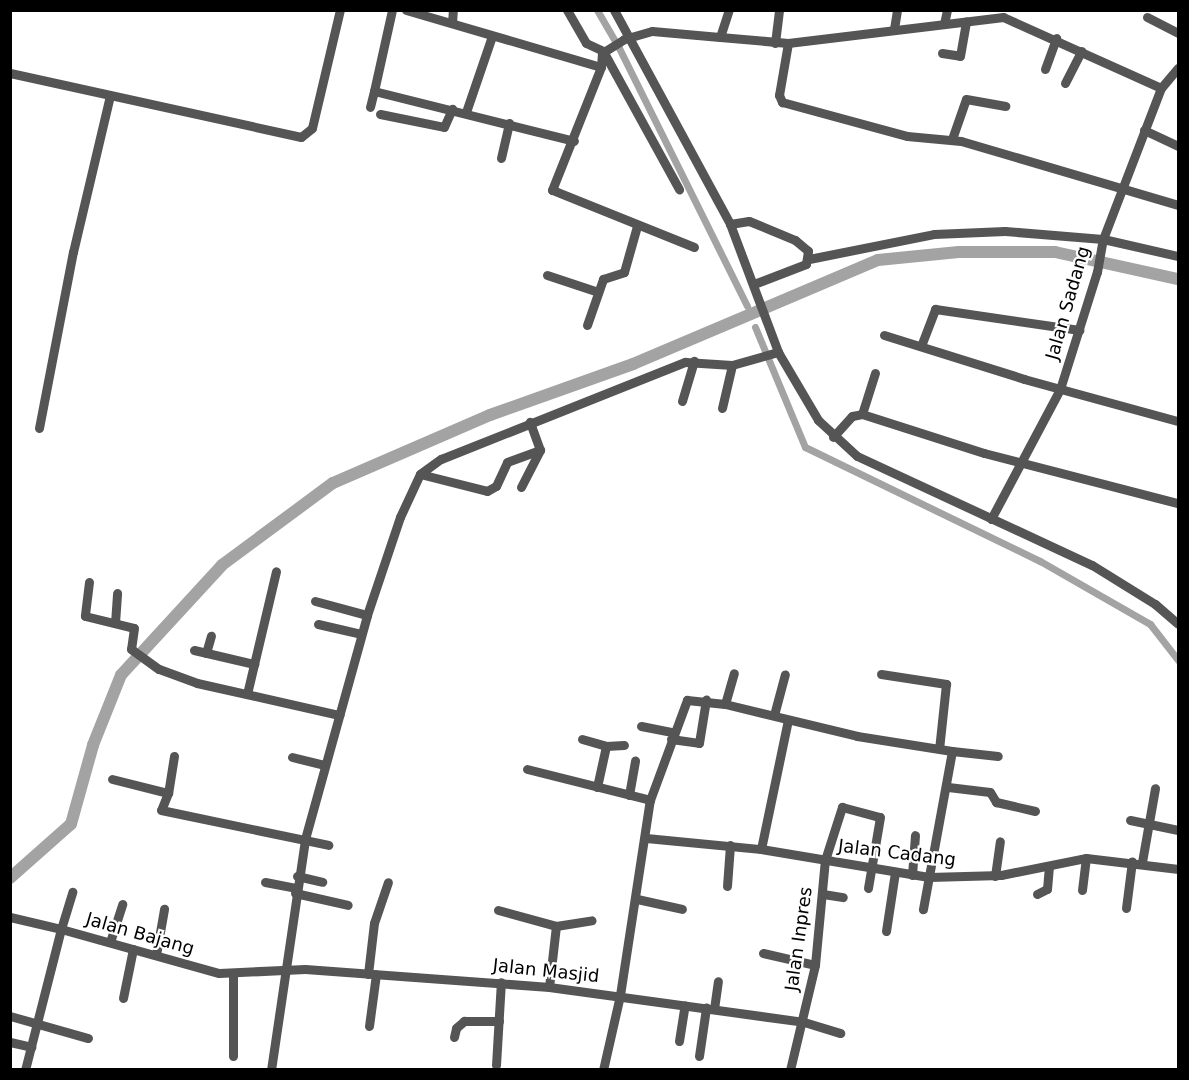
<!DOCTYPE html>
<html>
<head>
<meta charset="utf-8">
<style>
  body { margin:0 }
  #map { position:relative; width:1189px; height:1080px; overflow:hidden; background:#fff; font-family:"DejaVu Sans",sans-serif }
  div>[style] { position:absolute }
  .canal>* { height:7px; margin:-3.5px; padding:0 3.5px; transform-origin:3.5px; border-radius:3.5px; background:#a3a3a3 }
  .river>* { height:12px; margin:-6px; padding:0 6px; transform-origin:6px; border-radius:6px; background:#a3a3a3 }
  .minor>* { height:9px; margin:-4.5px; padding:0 4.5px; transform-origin:4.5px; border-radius:4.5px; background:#555 }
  span { translate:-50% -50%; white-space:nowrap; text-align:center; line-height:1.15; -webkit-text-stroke:4.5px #fff; paint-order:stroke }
  .street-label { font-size:18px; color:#000 }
  .frame { position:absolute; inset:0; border:12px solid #000; pointer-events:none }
</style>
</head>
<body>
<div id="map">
  <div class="canal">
    <div style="left:597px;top:10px;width:44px;rotate:59.9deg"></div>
    <div style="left:619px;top:48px;width:288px;rotate:63.6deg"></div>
    <div style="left:755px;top:327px;width:130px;rotate:67.4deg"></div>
    <div style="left:805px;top:447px;width:261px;rotate:25.9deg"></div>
    <div style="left:1040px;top:561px;width:127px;rotate:29.8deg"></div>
    <div style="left:1150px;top:624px;width:46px;rotate:52.1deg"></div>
  </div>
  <div class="river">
    <div style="left:10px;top:878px;width:81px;rotate:-41.5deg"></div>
    <div style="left:71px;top:824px;width:82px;rotate:-74.4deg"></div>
    <div style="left:93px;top:745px;width:75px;rotate:-68.2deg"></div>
    <div style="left:121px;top:675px;width:149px;rotate:-47.4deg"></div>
    <div style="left:222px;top:565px;width:138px;rotate:-36.5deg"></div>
    <div style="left:333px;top:483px;width:171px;rotate:-23.4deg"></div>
    <div style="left:490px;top:415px;width:152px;rotate:-19.6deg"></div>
    <div style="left:633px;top:364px;width:266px;rotate:-23deg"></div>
    <div style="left:878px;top:260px;width:81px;rotate:-5.6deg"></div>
    <div style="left:959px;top:252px;width:96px"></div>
    <div style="left:1055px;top:252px;width:126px;rotate:12.4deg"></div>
  </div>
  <div class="minor">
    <div style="left:392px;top:10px;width:83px;rotate:102.5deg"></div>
    <div style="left:374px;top:91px;width:206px;rotate:14deg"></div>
    <div style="left:406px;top:10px;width:203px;rotate:16.3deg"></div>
    <div style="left:567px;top:10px;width:38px;rotate:60deg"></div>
    <div style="left:586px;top:43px;width:19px;rotate:25deg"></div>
    <div style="left:603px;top:51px;width:158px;rotate:61.2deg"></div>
    <div style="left:614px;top:10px;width:243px;rotate:61.5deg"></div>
    <div style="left:730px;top:224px;width:137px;rotate:69.4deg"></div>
    <div style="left:778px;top:352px;width:79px;rotate:59.5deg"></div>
    <div style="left:818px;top:420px;width:53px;rotate:42.7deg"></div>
    <div style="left:857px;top:456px;width:259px;rotate:24.9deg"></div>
    <div style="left:1092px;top:565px;width:74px;rotate:31.8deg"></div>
    <div style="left:1155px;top:604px;width:30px;rotate:41deg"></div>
    <div style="left:1147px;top:17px;width:35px;rotate:27deg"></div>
    <div style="left:452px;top:23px;width:13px;rotate:-86deg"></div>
    <div style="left:944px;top:24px;width:14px;rotate:-78deg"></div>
    <div style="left:894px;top:29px;width:19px;rotate:-81deg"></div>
    <div style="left:720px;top:37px;width:68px;rotate:5deg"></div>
    <div style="left:788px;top:43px;width:217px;rotate:-6.9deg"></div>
    <div style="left:1003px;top:17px;width:173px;rotate:24.2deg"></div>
    <div style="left:775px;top:43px;width:33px;rotate:-83deg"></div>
    <div style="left:788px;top:43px;width:53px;rotate:99.8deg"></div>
    <div style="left:779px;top:95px;width:8px;rotate:67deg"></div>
    <div style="left:782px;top:102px;width:130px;rotate:15.2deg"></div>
    <div style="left:907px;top:136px;width:54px;rotate:5.3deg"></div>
    <div style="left:961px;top:141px;width:226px;rotate:16.4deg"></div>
    <div style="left:942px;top:53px;width:18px;rotate:9deg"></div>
    <div style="left:960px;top:56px;width:35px;rotate:-80deg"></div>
    <div style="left:1045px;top:69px;width:33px;rotate:-70deg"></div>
    <div style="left:10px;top:73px;width:298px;rotate:12.4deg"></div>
    <div style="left:301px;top:137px;width:14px;rotate:-39deg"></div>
    <div style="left:312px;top:128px;width:121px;rotate:-76.7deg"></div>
    <div style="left:1065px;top:83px;width:36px;rotate:-63deg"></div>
    <div style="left:370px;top:107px;width:16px;rotate:-76deg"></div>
    <div style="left:466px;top:112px;width:80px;rotate:-71.1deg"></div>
    <div style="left:380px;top:114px;width:65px;rotate:11.5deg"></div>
    <div style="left:444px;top:127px;width:20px;rotate:-66deg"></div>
    <div style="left:1144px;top:130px;width:38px;rotate:25deg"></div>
    <div style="left:952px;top:139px;width:42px;rotate:-70.7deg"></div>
    <div style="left:966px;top:99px;width:40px;rotate:10deg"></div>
    <div style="left:501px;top:158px;width:36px;rotate:-77deg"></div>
    <div style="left:730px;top:224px;width:19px;rotate:-9deg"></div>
    <div style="left:749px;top:221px;width:50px;rotate:22.4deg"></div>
    <div style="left:795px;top:240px;width:17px;rotate:40deg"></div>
    <div style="left:808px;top:251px;width:13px;rotate:99deg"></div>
    <div style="left:806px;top:264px;width:56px;rotate:159deg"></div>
    <div style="left:694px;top:247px;width:153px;rotate:-158.1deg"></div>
    <div style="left:552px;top:190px;width:132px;rotate:-68.3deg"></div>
    <div style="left:601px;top:67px;width:14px;rotate:-86deg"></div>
    <div style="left:602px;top:53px;width:26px;rotate:-32deg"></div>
    <div style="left:624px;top:39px;width:29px;rotate:-16deg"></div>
    <div style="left:652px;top:31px;width:68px;rotate:5deg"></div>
    <div style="left:720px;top:37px;width:28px;rotate:-72deg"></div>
    <div style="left:809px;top:259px;width:127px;rotate:-11.3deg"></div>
    <div style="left:934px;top:234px;width:71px;rotate:-2.4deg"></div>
    <div style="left:1005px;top:231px;width:98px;rotate:4.7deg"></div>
    <div style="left:1103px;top:239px;width:77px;rotate:12.8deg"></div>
    <div style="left:547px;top:275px;width:54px;rotate:18.4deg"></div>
    <div style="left:587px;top:325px;width:49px;rotate:-70.8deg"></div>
    <div style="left:603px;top:279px;width:22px;rotate:-18deg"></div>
    <div style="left:624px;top:272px;width:48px;rotate:-74.2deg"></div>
    <div style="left:884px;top:335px;width:147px;rotate:17.4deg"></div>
    <div style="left:1024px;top:379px;width:160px;rotate:15.3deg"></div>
    <div style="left:921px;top:346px;width:40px;rotate:-69deg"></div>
    <div style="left:935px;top:309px;width:146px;rotate:8.3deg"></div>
    <div style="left:682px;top:401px;width:42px;rotate:-73.3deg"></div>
    <div style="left:722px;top:408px;width:44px;rotate:-76.9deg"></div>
    <div style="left:862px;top:414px;width:43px;rotate:-72.4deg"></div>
    <div style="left:39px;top:428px;width:179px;rotate:-79.1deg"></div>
    <div style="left:73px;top:252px;width:161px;rotate:-76.7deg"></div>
    <div style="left:833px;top:437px;width:28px;rotate:-48deg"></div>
    <div style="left:852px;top:416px;width:10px;rotate:-11deg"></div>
    <div style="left:862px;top:414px;width:128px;rotate:17.7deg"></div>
    <div style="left:984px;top:453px;width:200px;rotate:14.5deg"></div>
    <div style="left:420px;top:474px;width:69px;rotate:14.2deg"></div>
    <div style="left:487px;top:491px;width:10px;rotate:-29deg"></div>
    <div style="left:496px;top:486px;width:26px;rotate:-65deg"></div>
    <div style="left:507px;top:462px;width:35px;rotate:-20deg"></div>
    <div style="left:521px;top:487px;width:42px;rotate:-62.8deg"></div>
    <div style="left:540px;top:450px;width:30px;rotate:-110deg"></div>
    <div style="left:991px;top:519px;width:147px;rotate:-62deg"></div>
    <div style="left:1060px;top:389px;width:123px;rotate:-72.5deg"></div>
    <div style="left:1097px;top:272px;width:34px;rotate:-80deg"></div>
    <div style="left:1103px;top:239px;width:162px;rotate:-69deg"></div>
    <div style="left:1161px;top:88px;width:26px;rotate:-50deg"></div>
    <div style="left:89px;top:582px;width:34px;rotate:97deg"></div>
    <div style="left:85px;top:616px;width:50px;rotate:13.8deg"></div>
    <div style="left:134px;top:628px;width:21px;rotate:98deg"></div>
    <div style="left:131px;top:649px;width:34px;rotate:36deg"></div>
    <div style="left:159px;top:669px;width:40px;rotate:20.2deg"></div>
    <div style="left:197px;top:683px;width:146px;rotate:12.7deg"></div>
    <div style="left:315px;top:601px;width:54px;rotate:15.1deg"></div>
    <div style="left:115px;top:623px;width:30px;rotate:-86deg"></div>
    <div style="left:318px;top:624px;width:44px;rotate:13.1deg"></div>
    <div style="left:194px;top:650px;width:62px;rotate:13.1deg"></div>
    <div style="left:206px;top:653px;width:18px;rotate:-74deg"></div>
    <div style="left:881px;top:674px;width:66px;rotate:8.7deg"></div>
    <div style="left:946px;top:684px;width:65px;rotate:96.1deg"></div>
    <div style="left:247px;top:694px;width:126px;rotate:-76.7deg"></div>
    <div style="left:725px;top:704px;width:32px;rotate:-74deg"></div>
    <div style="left:774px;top:715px;width:42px;rotate:-75deg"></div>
    <div style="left:641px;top:726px;width:33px;rotate:11deg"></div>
    <div style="left:582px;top:739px;width:25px;rotate:16deg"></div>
    <div style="left:671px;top:739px;width:28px;rotate:8deg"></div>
    <div style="left:699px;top:743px;width:44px;rotate:-80.8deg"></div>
    <div style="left:952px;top:751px;width:46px;rotate:6.2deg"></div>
    <div style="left:174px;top:756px;width:37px;rotate:99deg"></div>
    <div style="left:168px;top:793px;width:18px;rotate:112deg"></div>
    <div style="left:161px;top:810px;width:171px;rotate:11.8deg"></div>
    <div style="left:292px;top:757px;width:34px;rotate:14deg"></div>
    <div style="left:527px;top:769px;width:127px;rotate:14.1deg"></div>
    <div style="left:112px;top:779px;width:58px;rotate:14deg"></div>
    <div style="left:597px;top:787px;width:42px;rotate:-77.6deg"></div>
    <div style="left:606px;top:746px;width:18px;rotate:-3deg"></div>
    <div style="left:948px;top:787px;width:42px;rotate:6.8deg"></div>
    <div style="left:990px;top:792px;width:12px;rotate:59deg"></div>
    <div style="left:996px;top:802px;width:40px;rotate:13deg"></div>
    <div style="left:629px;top:795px;width:35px;rotate:-80deg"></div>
    <div style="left:1130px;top:820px;width:49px;rotate:11.8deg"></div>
    <div style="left:646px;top:838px;width:116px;rotate:5.5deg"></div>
    <div style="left:761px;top:849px;width:170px;rotate:9.5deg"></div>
    <div style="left:929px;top:877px;width:72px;rotate:-1.6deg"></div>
    <div style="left:1001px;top:875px;width:87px;rotate:-11.3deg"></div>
    <div style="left:1086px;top:858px;width:93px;rotate:6.8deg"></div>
    <div style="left:761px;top:849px;width:132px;rotate:-78.2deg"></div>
    <div style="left:1142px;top:862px;width:75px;rotate:-80deg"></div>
    <div style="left:912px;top:875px;width:40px;rotate:-85.7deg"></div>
    <div style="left:297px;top:876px;width:26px;rotate:13deg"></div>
    <div style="left:995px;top:876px;width:35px;rotate:-82deg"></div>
    <div style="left:265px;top:882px;width:31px;rotate:11deg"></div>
    <div style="left:727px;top:886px;width:41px;rotate:-85.8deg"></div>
    <div style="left:1082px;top:890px;width:32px;rotate:-83deg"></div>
    <div style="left:295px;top:893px;width:54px;rotate:12.8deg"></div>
    <div style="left:823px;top:894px;width:20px;rotate:9deg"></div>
    <div style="left:1037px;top:894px;width:11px;rotate:-27deg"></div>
    <div style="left:1047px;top:889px;width:22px;rotate:-85deg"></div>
    <div style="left:637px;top:899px;width:46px;rotate:12.5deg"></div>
    <div style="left:1126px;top:908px;width:47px;rotate:-82.7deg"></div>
    <div style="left:498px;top:910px;width:60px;rotate:15.4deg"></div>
    <div style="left:556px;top:926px;width:36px;rotate:-9deg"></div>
    <div style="left:10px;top:917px;width:52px;rotate:13.2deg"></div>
    <div style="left:61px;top:929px;width:39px;rotate:-73deg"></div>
    <div style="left:886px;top:931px;width:60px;rotate:-81.3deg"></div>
    <div style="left:110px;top:942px;width:40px;rotate:-72deg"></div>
    <div style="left:763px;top:953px;width:53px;rotate:13deg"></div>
    <div style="left:156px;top:955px;width:47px;rotate:-80.1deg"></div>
    <div style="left:368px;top:974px;width:51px;rotate:-83.3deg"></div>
    <div style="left:374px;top:923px;width:43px;rotate:-71.1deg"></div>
    <div style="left:549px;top:987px;width:61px;rotate:-83.5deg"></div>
    <div style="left:123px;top:998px;width:50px;rotate:-78.5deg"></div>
    <div style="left:714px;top:1009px;width:28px;rotate:-82deg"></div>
    <div style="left:10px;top:1016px;width:81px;rotate:15.8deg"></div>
    <div style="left:369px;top:1026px;width:52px;rotate:-82.3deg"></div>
    <div style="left:454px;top:1037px;width:9px;rotate:-77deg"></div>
    <div style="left:456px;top:1028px;width:11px;rotate:-41deg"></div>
    <div style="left:464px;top:1021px;width:35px"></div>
    <div style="left:679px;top:1041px;width:36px;rotate:-81deg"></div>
    <div style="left:10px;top:1042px;width:22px;rotate:13deg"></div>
    <div style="left:233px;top:1056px;width:83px;rotate:-90deg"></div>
    <div style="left:699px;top:1056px;width:49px;rotate:-81.7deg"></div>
    <div style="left:496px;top:1065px;width:83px;rotate:-86.6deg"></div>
    <div style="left:25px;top:1070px;width:146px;rotate:-75.7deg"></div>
    <div style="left:61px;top:929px;width:164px;rotate:15.6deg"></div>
    <div style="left:219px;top:973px;width:86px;rotate:-2.7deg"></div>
    <div style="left:305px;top:969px;width:245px;rotate:4.2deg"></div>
    <div style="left:549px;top:987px;width:257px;rotate:7.8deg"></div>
    <div style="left:804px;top:1022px;width:38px;rotate:17deg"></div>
    <div style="left:271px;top:1070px;width:233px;rotate:-81.6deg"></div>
    <div style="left:305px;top:839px;width:232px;rotate:-74.5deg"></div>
    <div style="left:367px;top:615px;width:103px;rotate:-71.4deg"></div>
    <div style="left:400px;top:517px;width:47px;rotate:-65.1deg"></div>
    <div style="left:420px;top:474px;width:26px;rotate:-36deg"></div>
    <div style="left:441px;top:459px;width:263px;rotate:-21.7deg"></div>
    <div style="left:685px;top:362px;width:47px;rotate:3.7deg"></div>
    <div style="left:732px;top:365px;width:48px;rotate:-15.8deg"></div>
    <div style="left:603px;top:1070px;width:77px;rotate:-77.2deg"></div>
    <div style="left:620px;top:995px;width:197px;rotate:-81.3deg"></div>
    <div style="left:650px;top:800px;width:107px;rotate:-69.7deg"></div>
    <div style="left:687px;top:700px;width:38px;rotate:6deg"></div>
    <div style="left:725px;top:704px;width:136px;rotate:13.6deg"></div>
    <div style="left:857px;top:736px;width:96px;rotate:9deg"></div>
    <div style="left:952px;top:751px;width:161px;rotate:100.4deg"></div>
    <div style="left:790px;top:1070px;width:108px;rotate:-76.6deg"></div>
    <div style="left:815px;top:965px;width:105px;rotate:-84.6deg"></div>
    <div style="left:825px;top:860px;width:56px;rotate:-72.2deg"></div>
    <div style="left:842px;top:807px;width:39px;rotate:15deg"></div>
    <div style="left:880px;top:817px;width:72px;rotate:99.6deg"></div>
  </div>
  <div class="street-label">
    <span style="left:1068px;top:303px;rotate:-74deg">Jalan Sadang</span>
    <span style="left:897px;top:853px;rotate:7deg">Jalan Cadang</span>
    <span style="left:140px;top:934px;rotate:16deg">Jalan Bajang</span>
    <span style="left:799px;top:939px;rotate:-82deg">Jalan Inpres</span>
    <span style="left:546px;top:971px;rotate:6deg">Jalan Masjid</span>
  </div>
  <div class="frame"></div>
</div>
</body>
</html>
